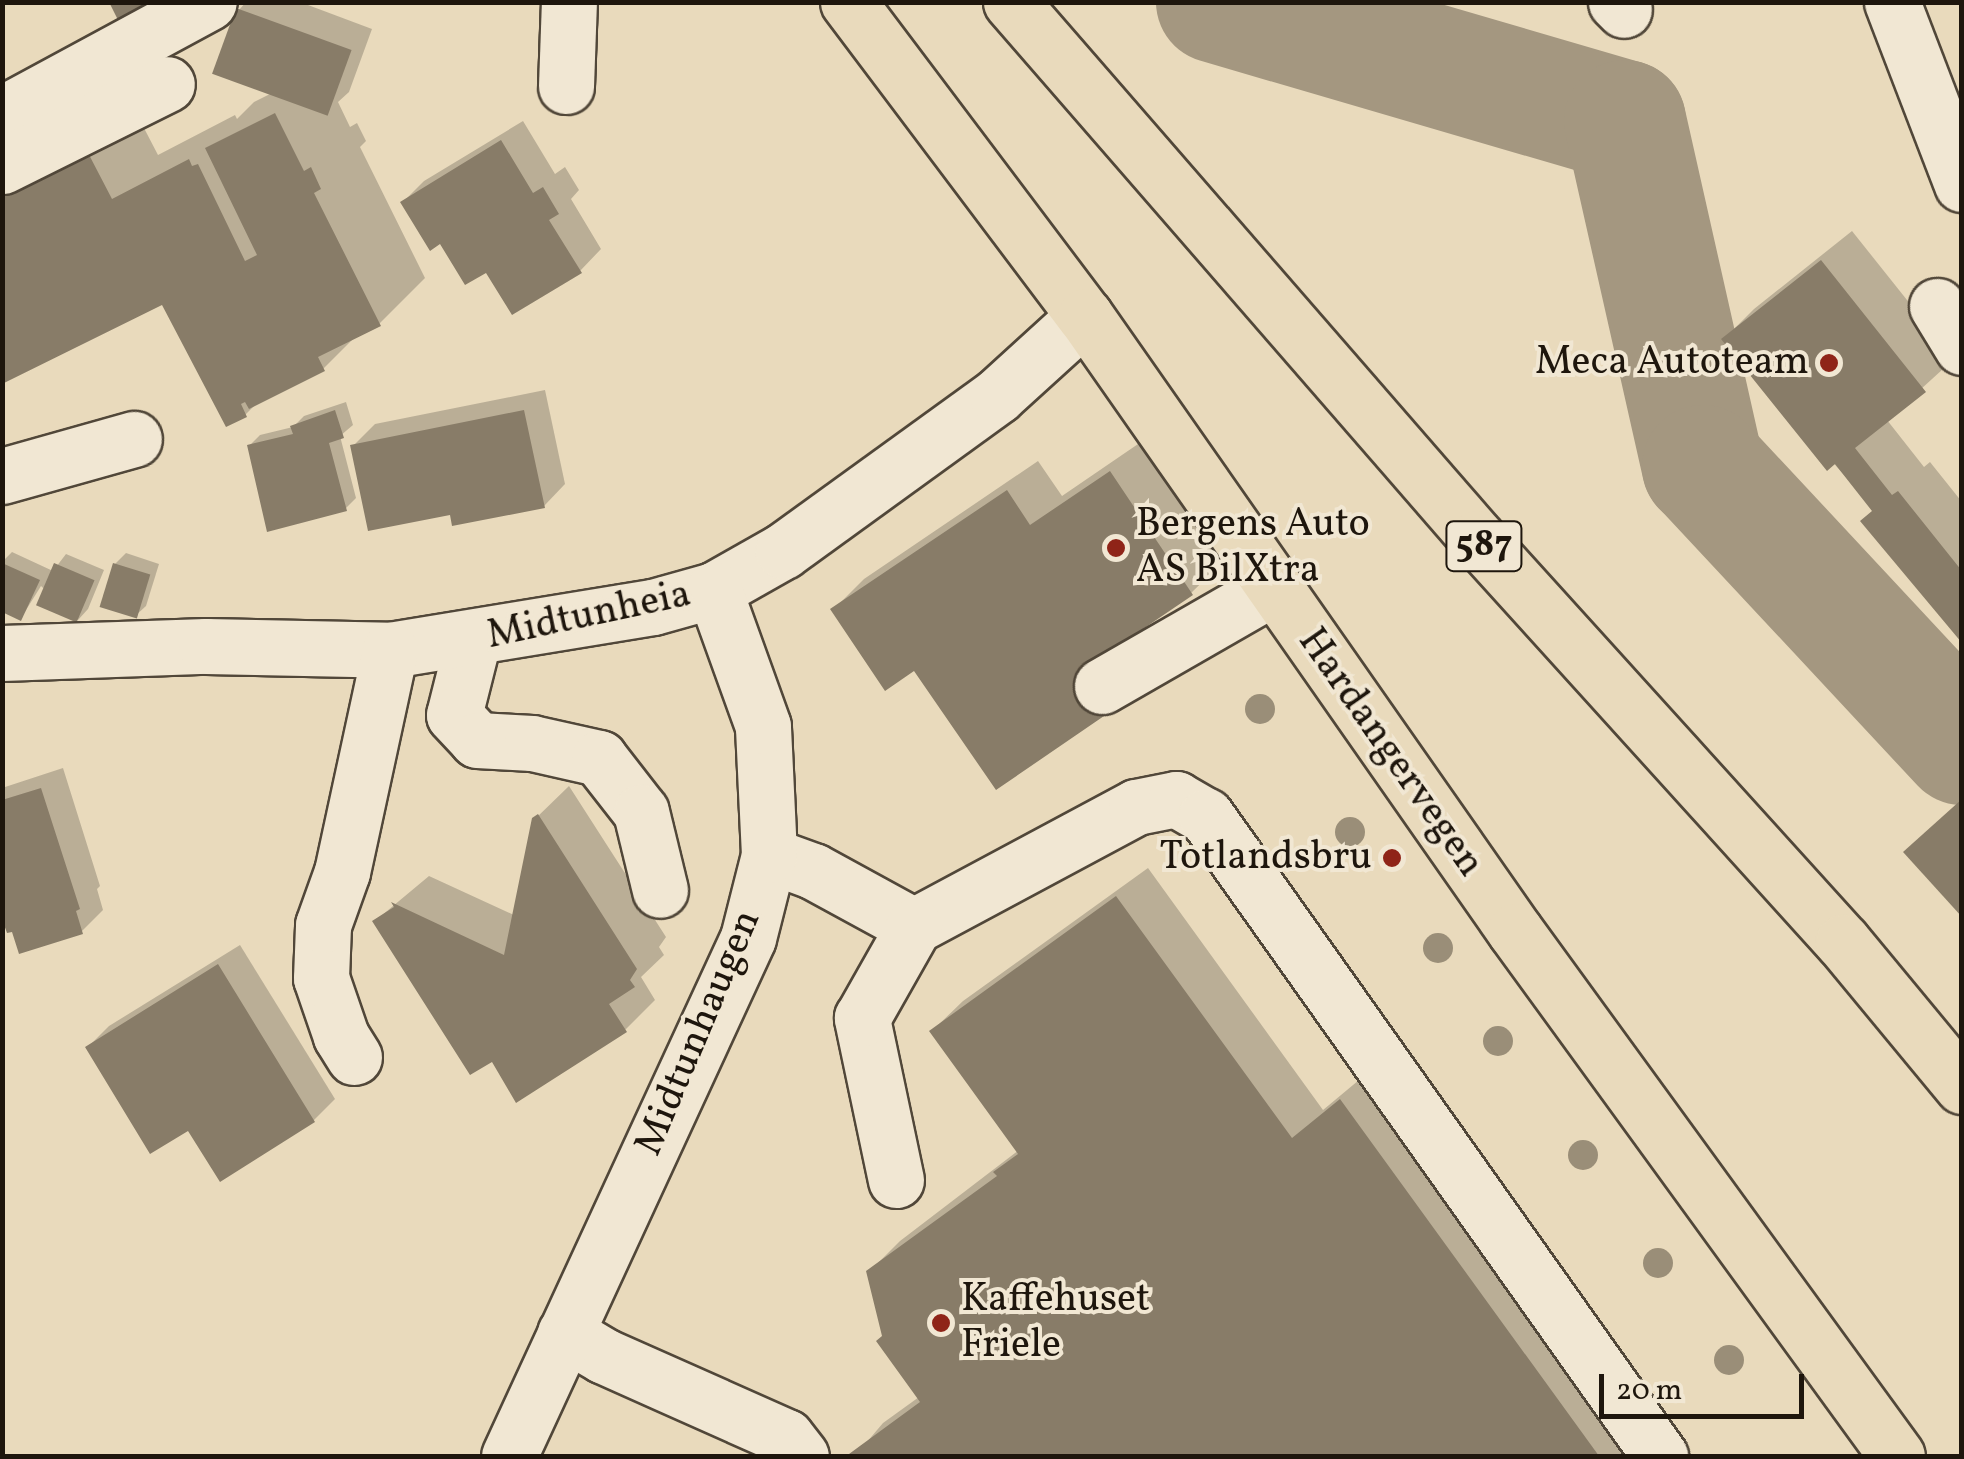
<!DOCTYPE html>
<html>
<head>
<meta charset="utf-8">
<style>
  body { margin:0 }
  #map { position:relative; width:1964px; height:1459px; overflow:hidden; background:#e9dabc; font-family:Vollkorn,serif }
  div>[style] { position:absolute }
  .shadow>* { inset:0; background:#0003 }
  .river>* { height:122px; margin:-61px; padding:0 61px; transform-origin:61px; border-radius:61px; background:#a49780 }
  .building>* { inset:0; background:#887c68; transform-origin:0 0 }
  .roads { filter:drop-shadow(2px 0 #514739) drop-shadow(-2px 0 #514739) drop-shadow(0 2px #514739) drop-shadow(0 -2px #514739) }
  .minor>* { height:55px; margin:-27.5px; padding:0 27.5px; transform-origin:27.5px; border-radius:27.5px; background:#f1e7d3 }
  .major>* { height:55px; margin:-27.5px; padding:0 27.5px; transform-origin:27.5px; border-radius:27.5px; background:#e9dabc }
  .trees>* { width:30px; height:30px; margin:-15px; border-radius:50%; background:#9a8e78 }
  .dots>* { width:28px; height:28px; translate:-50% -50%; box-sizing:border-box; border:5px solid #f1e7d3; border-radius:50% }
  span { translate:-50% -50%; white-space:nowrap; text-align:center; line-height:1.15; -webkit-text-stroke:8px #f1e7d3; paint-order:stroke }
  .shield-label span { padding:2px 8px; background:#f1e7d3; border:2px solid; border-radius:8px; -webkit-text-stroke-width:0 }
  .shield-label { font-size:38px; color:#1e160d; font-weight:700 }
  .poi-label { font-size:40px; color:#1e160d }
  .right { translate:-100% -50%; text-align:right }
  .left { translate:0 -50%; text-align:left }
  .street-label { font-size:40px; color:#1e160d }
  .frame { position:absolute; inset:0; border:5px solid #1e160d; pointer-events:none }
  .scale { position:absolute; left:1599px; top:1374px; width:205px; height:45px; box-sizing:border-box; border:5px solid #1e160d; border-top:0; padding-left:12px; font-size:30px; line-height:35px; white-space:nowrap; color:#1e160d; -webkit-text-stroke:8px #f1e7d3; paint-order:stroke }
</style>
</head>
<body>
<div id="map">
  <div class="shadow">
    <div style="clip-path:polygon(246px 2px,300px 2px,372px 29px,349px 92px,338px 102px,350px 127px,357px 123px,366px 141px,360px 147px,425px 278px,379px 324px,358px 334px,323px 369px,259px 401px,245px 415px,163px 302px,2px 168px,132px 105px,158px 155px,235px 115px,237px 119px,254px 102px,272px 93px,239px 10px)"></div>
    <div style="clip-path:polygon(523px 121px,555px 174px,565px 167px,579px 190px,571px 199px,601px 249px,580px 271px,487px 269px,441px 241px,403px 202px,424px 181px)"></div>
    <div style="clip-path:polygon(1852px 231px,1954px 359px,1887px 420px,1924px 467px,1930px 462px,1962px 502px,1962px 642px,1875px 510px,1724px 339px,1754px 309px)"></div>
    <div style="clip-path:polygon(545px 390px,565px 484px,544px 506px,452px 512px,353px 446px,375px 424px)"></div>
    <div style="clip-path:polygon(346px 402px,353px 425px,340px 436px,356px 498px,345px 509px,250px 445px,260px 435px,293px 427px,304px 416px)"></div>
    <div style="clip-path:polygon(1141px 442px,1222px 563px,1191px 593px,1108px 649px,1132px 684px,1102px 714px,915px 667px,833px 610px,864px 579px,1038px 461px,1062px 496px)"></div>
    <div style="clip-path:polygon(12px 552px,53px 571px,66px 554px,104px 570px,88px 609px,78px 620px,41px 586px,21px 618px,2px 610px,2px 562px)"></div>
    <div style="clip-path:polygon(126px 553px,159px 564px,146px 606px,135px 616px,115px 564px)"></div>
    <div style="clip-path:polygon(63px 768px,100px 886px,97px 889px,103px 910px,82px 931px,2px 905px,2px 788px)"></div>
    <div style="clip-path:polygon(569px 786px,666px 937px,659px 947px,664px 955px,641px 977px,655px 1000px,625px 1030px,493px 1058px,375px 921px,429px 876px,514px 915px,534px 820px)"></div>
    <div style="clip-path:polygon(1148px 868px,1323px 1110px,1371px 1070px,1651px 1456px,855px 1456px,883px 1423px,919px 1397px,884px 1336px,869px 1272px,900px 1241px,1019px 1150px,932px 1031px,963px 1001px)"></div>
    <div style="clip-path:polygon(240px 945px,335px 1099px,314px 1120px,189px 1128px,88px 1047px,109px 1026px)"></div>
  </div>
  <div class="river">
    <div style="left:1217px;top:2px;width:425px;rotate:16.3deg"></div>
    <div style="left:1625px;top:121px;width:354px;rotate:77.3deg"></div>
    <div style="left:1703px;top:466px;width:380px;rotate:47deg"></div>
  </div>
  <div class="building">
    <div style="clip-path:polygon(109px 2px,170px 2px,122px 28px)"></div>
    <div style="left:236px;top:8px;width:123px;height:70px;rotate:20deg"></div>
    <div style="clip-path:polygon(275px 113px,304px 171px,311px 167px,321px 189px,314px 193px,381px 326px,318px 357px,325px 371px,249px 409px,245px 402px,241px 404px,247px 417px,226px 427px,162px 305px,2px 384px,2px 190px,86px 149px,112px 199px,189px 159px,192px 166px,198px 164px,245px 261px,257px 255px,205px 148px)"></div>
    <div style="clip-path:polygon(501px 140px,533px 193px,543px 187px,559px 214px,549px 220px,582px 273px,512px 315px,486px 273px,465px 285px,440px 244px,430px 251px,400px 202px)"></div>
    <div style="clip-path:polygon(1821px 260px,1926px 392px,1855px 448px,1892px 495px,1898px 491px,1962px 571px,1962px 643px,1860px 521px,1872px 511px,1835px 464px,1827px 471px,1721px 339px)"></div>
    <div style="clip-path:polygon(335px 410px,344px 438px,329px 443px,347px 511px,267px 532px,247px 445px,293px 434px,290px 426px)"></div>
    <div style="clip-path:polygon(524px 410px,545px 508px,452px 526px,450px 515px,368px 531px,350px 445px)"></div>
    <div style="clip-path:polygon(1110px 471px,1193px 595px,1075px 675px,1104px 716px,996px 790px,914px 671px,885px 691px,830px 609px,1007px 490px,1030px 525px)"></div>
    <div style="clip-path:polygon(2px 563px,40px 580px,21px 621px,2px 612px)"></div>
    <div style="left:54px;top:563px;width:44px;height:46px;rotate:23deg"></div>
    <div style="left:113px;top:563px;width:39px;height:46px;rotate:17deg"></div>
    <div style="clip-path:polygon(41px 788px,80px 909px,76px 911px,83px 934px,19px 954px,12px 932px,7px 933px,2px 919px,2px 800px)"></div>
    <div style="clip-path:polygon(1962px 799px,1962px 917px,1903px 852px)"></div>
    <div style="clip-path:polygon(538px 814px,637px 969px,630px 980px,635px 987px,609px 1004px,627px 1032px,516px 1103px,492px 1062px,470px 1075px,372px 921px,394px 907px,391px 902px,504px 955px,532px 818px)"></div>
    <div style="clip-path:polygon(1116px 896px,1292px 1138px,1340px 1099px,1599px 1456px,851px 1456px,849px 1454px,920px 1402px,876px 1341px,882px 1336px,866px 1271px,997px 1176px,993px 1172px,1018px 1154px,929px 1031px)"></div>
    <div style="clip-path:polygon(218px 964px,315px 1122px,220px 1182px,188px 1131px,150px 1154px,85px 1047px)"></div>
  </div>
  <div class="roads">
    <div class="minor">
      <div style="left:1616px;top:2px;width:11px;rotate:45deg"></div>
      <div style="left:1892px;top:2px;width:195px;rotate:69deg"></div>
      <div style="left:566px;top:86px;width:84px;rotate:-88deg"></div>
      <div style="left:2px;top:114px;width:235px;rotate:-28.4deg"></div>
      <div style="left:2px;top:166px;width:184px;rotate:-26.4deg"></div>
      <div style="left:1937px;top:306px;width:48px;rotate:58.6deg"></div>
      <div style="left:2px;top:476px;width:137px;rotate:-15.7deg"></div>
      <div style="left:473px;top:640px;width:77px;rotate:104.2deg"></div>
      <div style="left:454px;top:715px;width:34px;rotate:47deg"></div>
      <div style="left:477px;top:740px;width:55px;rotate:3.1deg"></div>
      <div style="left:532px;top:743px;width:69px;rotate:12.6deg"></div>
      <div style="left:599px;top:758px;width:68px;rotate:52.1deg"></div>
      <div style="left:641px;top:812px;width:80px;rotate:76.3deg"></div>
      <div style="left:2px;top:653px;width:204px;rotate:-2deg"></div>
      <div style="left:206px;top:646px;width:184px;rotate:1.2deg"></div>
      <div style="left:390px;top:650px;width:266px;rotate:-9.3deg"></div>
      <div style="left:653px;top:607px;width:63px;rotate:-15.6deg"></div>
      <div style="left:714px;top:590px;width:79px;rotate:-29.5deg"></div>
      <div style="left:783px;top:551px;width:264px;rotate:-35.9deg"></div>
      <div style="left:997px;top:396px;width:119px;rotate:-42.3deg"></div>
      <div style="left:1102px;top:686px;width:198px;rotate:-29.9deg"></div>
      <div style="left:769px;top:855px;width:47px;rotate:20deg"></div>
      <div style="left:813px;top:871px;width:115px;rotate:28.6deg"></div>
      <div style="left:914px;top:926px;width:252px;rotate:-28.2deg"></div>
      <div style="left:1136px;top:807px;width:41px;rotate:-11.3deg"></div>
      <div style="left:1176px;top:799px;width:34px;rotate:30deg"></div>
      <div style="left:1206px;top:816px;width:785px;rotate:54.65deg"></div>
      <div style="left:354px;top:1057px;width:25px;rotate:-122deg"></div>
      <div style="left:341px;top:1036px;width:61px;rotate:-109deg"></div>
      <div style="left:321px;top:978px;width:53px;rotate:-87.8deg"></div>
      <div style="left:323px;top:925px;width:56px;rotate:-70.3deg"></div>
      <div style="left:342px;top:872px;width:227px;rotate:-77.8deg"></div>
      <div style="left:896px;top:1180px;width:166px;rotate:-101.9deg"></div>
      <div style="left:862px;top:1018px;width:106px;rotate:-60.5deg"></div>
      <div style="left:565px;top:1333px;width:45px;rotate:30.5deg"></div>
      <div style="left:604px;top:1356px;width:199px;rotate:24deg"></div>
      <div style="left:786px;top:1437px;width:24px;rotate:52deg"></div>
      <div style="left:509px;top:1456px;width:570px;rotate:-65.23deg"></div>
      <div style="left:748px;top:938px;width:86px;rotate:-75.8deg"></div>
      <div style="left:769px;top:855px;width:129px;rotate:-92.7deg"></div>
      <div style="left:763px;top:726px;width:145px;rotate:-109.8deg"></div>
    </div>
    <div class="major">
      <div style="left:848px;top:2px;width:393px;rotate:53deg"></div>
      <div style="left:1085px;top:316px;width:750px;rotate:55.04deg"></div>
      <div style="left:1515px;top:931px;width:649px;rotate:53.96deg"></div>
      <div style="left:1011px;top:2px;width:710px;rotate:49deg"></div>
      <div style="left:1477px;top:538px;width:545px;rotate:47.83deg"></div>
      <div style="left:1843px;top:942px;width:187px;rotate:50.4deg"></div>
    </div>
  </div>
  <div class="trees">
    <div style="left:1260px;top:709px"></div>
    <div style="left:1350px;top:832px"></div>
    <div style="left:1438px;top:948px"></div>
    <div style="left:1498px;top:1041px"></div>
    <div style="left:1583px;top:1155px"></div>
    <div style="left:1658px;top:1263px"></div>
    <div style="left:1729px;top:1360px"></div>
  </div>
  <div class="dots">
    <div style="left:1829px;top:363px;background:#8f2418"></div>
    <div style="left:1116px;top:548px;background:#8f2418"></div>
    <div style="left:1392px;top:858px;background:#8f2418"></div>
    <div style="left:941px;top:1323px;background:#8f2418"></div>
  </div>
  <div class="shield-label">
    <span style="left:1484px;top:546px">587</span>
  </div>
  <div class="poi-label">
    <span class="right" style="left:1809px;top:363px">Meca Autoteam</span>
    <span class="left" style="left:1136px;top:548px">Bergens Auto<br>AS BilXtra</span>
    <span class="right" style="left:1372px;top:858px">Totlandsbru</span>
    <span class="left" style="left:961px;top:1323px">Kaffehuset<br>Friele</span>
  </div>
  <div class="street-label">
    <span style="left:589px;top:616px;rotate:-12deg">Midtunheia</span>
    <span style="left:1390px;top:753px;rotate:55deg">Hardangervegen</span>
    <span style="left:699px;top:1033px;rotate:-67deg">Midtunhaugen</span>
  </div>
  <div class="frame"></div>
  <div class="scale">20 m</div>
</div>
</body>
</html>
